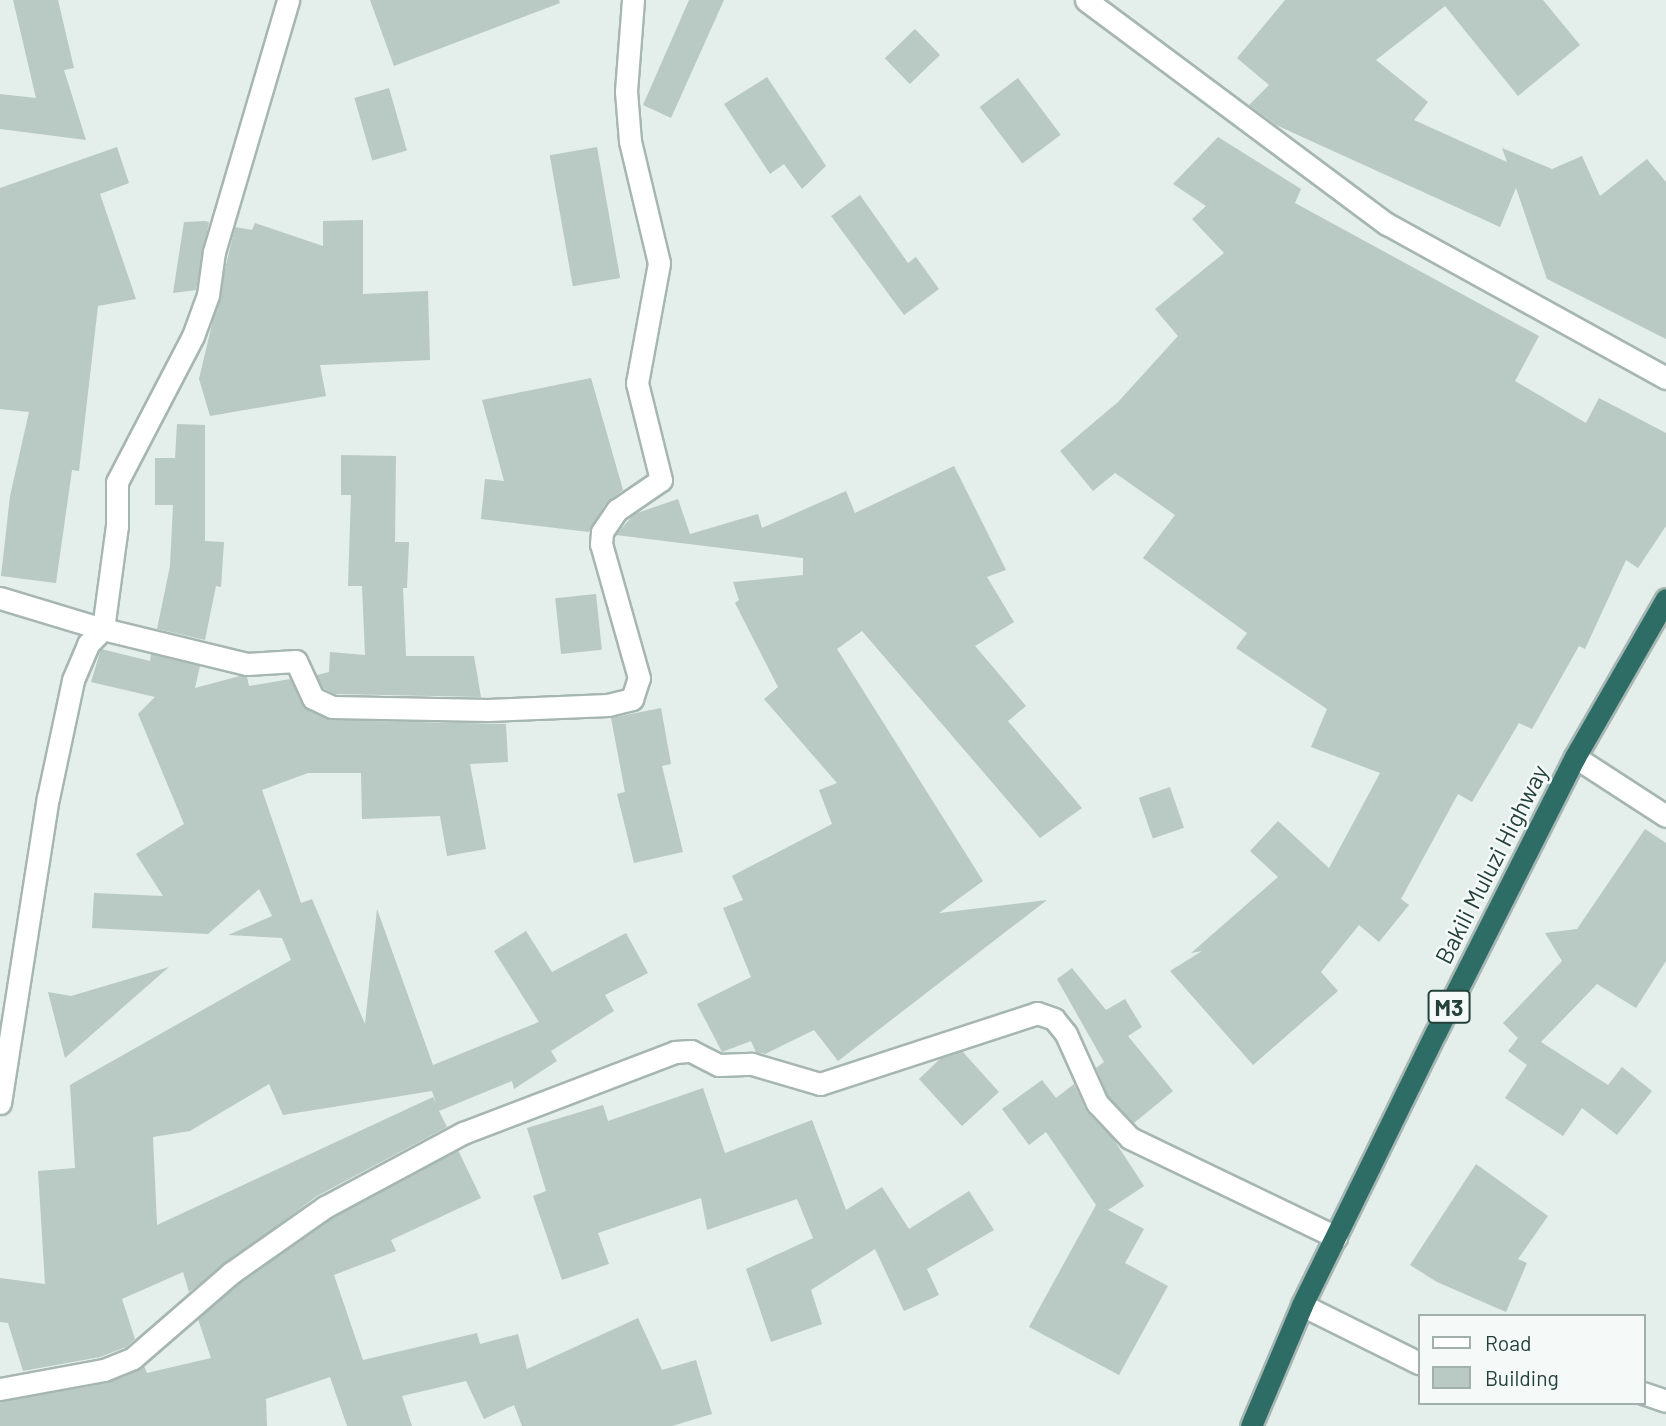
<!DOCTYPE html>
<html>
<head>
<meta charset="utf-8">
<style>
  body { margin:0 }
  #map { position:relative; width:1666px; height:1426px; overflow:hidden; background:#e4eeea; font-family:Barlow,sans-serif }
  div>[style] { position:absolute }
  .building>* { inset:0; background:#b9c9c3; transform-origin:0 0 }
  .roads { filter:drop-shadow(2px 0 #a6b6b2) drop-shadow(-2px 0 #a6b6b2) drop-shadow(0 2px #a6b6b2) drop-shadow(0 -2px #a6b6b2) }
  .minor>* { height:21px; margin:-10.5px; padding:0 10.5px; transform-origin:10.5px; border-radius:10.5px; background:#fff }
  .highway>* { height:21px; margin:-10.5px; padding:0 10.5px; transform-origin:10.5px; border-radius:10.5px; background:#2e6d65 }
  span { translate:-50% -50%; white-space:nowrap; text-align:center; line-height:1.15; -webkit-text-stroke:5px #f5faf8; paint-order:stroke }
  .shield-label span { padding:2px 5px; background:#f5faf8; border:2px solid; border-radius:5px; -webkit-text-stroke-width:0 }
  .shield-label { font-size:23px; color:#23403b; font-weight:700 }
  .street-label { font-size:24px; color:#23403b }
  .legend { position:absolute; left:1418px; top:1314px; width:228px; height:91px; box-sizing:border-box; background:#f5faf8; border:2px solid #a1b0ac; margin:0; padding:9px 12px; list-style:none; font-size:21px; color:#23403b }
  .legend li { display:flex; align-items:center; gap:14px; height:35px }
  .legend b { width:35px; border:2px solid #a1b0ac }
</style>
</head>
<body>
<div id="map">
  <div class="building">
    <div style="clip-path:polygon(13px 0,58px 0,74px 68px,64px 70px,86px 140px,0 129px,0 94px,36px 98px)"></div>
    <div style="clip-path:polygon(370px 0,559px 0,560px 3px,394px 66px)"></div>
    <div style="clip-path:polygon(689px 0,724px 0,671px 118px,643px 105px)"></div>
    <div style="clip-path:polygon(1285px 0,1543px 0,1580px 45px,1518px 96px,1445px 6px,1376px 60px,1428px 102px,1414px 120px,1507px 162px,1502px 148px,1552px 169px,1582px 156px,1600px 196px,1647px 159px,1666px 182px,1666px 339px,1547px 279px,1516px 188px,1500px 227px,1276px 125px,1249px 105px,1269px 85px,1237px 58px)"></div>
    <div style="left:915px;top:29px;width:36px;height:42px;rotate:46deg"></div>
    <div style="clip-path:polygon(767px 77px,826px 166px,802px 189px,784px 164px,770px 174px,724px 104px)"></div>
    <div style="left:1018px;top:78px;width:71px;height:48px;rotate:53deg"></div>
    <div style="left:389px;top:88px;width:65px;height:36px;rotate:74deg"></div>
    <div style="clip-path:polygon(1218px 137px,1301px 189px,1295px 203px,1539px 336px,1515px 381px,1586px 423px,1599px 398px,1666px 433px,1666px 526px,1638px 568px,1626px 560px,1585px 649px,1579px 646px,1532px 729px,1519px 723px,1472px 802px,1458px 794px,1401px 899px,1409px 905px,1379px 942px,1359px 925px,1321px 972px,1338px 991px,1253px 1065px,1170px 971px,1202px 951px,1191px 953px,1278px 877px,1250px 851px,1278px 821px,1329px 868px,1380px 773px,1311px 747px,1327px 709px,1236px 648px,1247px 633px,1143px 558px,1175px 515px,1115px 473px,1093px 491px,1060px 451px,1118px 402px,1178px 336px,1155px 309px,1224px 253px,1192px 219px,1206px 206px,1173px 184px)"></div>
    <div style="clip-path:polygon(117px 147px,129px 183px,100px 194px,136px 299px,98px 306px,79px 471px,72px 470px,56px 583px,1px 576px,10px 496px,29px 412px,0 409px,0 188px)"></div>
    <div style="left:597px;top:147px;width:133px;height:48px;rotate:80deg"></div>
    <div style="clip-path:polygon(860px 195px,908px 263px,916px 257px,939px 289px,904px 315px,831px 216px)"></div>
    <div style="clip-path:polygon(363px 220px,363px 294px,428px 291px,430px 360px,320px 365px,326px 396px,210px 416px,199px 379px,235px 227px,252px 230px,255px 223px,323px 246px,323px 221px)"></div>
    <div style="clip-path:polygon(205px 221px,209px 222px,196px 290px,173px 293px,184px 222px)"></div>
    <div style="clip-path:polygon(591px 378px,623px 490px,606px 503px,589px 532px,481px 519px,485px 479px,504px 481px,482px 400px)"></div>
    <div style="clip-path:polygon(177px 424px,205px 425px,205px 541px,224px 542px,221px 587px,216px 586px,205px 640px,157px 629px,170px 566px,173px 505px,155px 505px,155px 458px,175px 458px)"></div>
    <div style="clip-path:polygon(341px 455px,396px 456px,395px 542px,409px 542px,407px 588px,403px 588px,406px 656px,474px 656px,481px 697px,335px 694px,323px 688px,317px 675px,329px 672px,330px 652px,365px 655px,362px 586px,348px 586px,351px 495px,341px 495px)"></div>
    <div style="clip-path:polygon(954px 466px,1006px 570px,987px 577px,1014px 622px,975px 646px,1026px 706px,1008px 721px,1082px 808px,1040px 838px,862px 631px,837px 649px,983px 881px,939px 913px,1047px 900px,838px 1061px,814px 1030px,765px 1054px,756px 1052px,751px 1041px,722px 1052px,697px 1004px,751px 977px,723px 908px,743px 900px,732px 876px,832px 824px,819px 790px,837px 783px,764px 699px,778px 687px,735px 603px,739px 600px,733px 582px,803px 575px,803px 558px,616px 535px,634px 514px,678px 499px,690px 534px,758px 514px,762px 528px,846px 491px,855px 513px)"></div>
    <div style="left:596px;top:594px;width:56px;height:41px;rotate:84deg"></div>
    <div style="clip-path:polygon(evenodd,101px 649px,150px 661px,151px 654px,200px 666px,195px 688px,240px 676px,247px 677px,249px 686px,290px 679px,307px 709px,331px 720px,506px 724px,508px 762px,470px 764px,486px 849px,447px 856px,440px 816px,362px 819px,361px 773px,308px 773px,262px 790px,301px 903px,312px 899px,365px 1024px,377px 909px,433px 1065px,539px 1022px,494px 951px,526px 931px,552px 972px,626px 933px,648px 973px,605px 995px,614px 1011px,551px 1051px,557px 1061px,514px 1089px,512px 1081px,439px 1111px,447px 1127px,317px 1196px,189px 1292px,183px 1272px,122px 1299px,135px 1339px,126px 1347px,100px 1357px,23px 1371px,8px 1323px,0 1322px,0 1278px,45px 1284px,38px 1171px,75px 1168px,70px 1085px,291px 960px,282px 938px,228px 935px,272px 916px,259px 889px,208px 934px,92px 928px,94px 893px,163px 896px,136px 854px,184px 824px,138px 714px,155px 697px,91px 682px,101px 649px,269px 1084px,283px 1115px,432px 1091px,436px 1103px,433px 1097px,157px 1225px,153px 1137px,190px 1131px,269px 1084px)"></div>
    <div style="clip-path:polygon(661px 708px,671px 764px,662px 766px,683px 852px,634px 863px,617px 794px,625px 792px,611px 718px)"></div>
    <div style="left:1170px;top:787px;width:43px;height:33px;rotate:71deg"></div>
    <div style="clip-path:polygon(1645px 829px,1666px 843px,1666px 961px,1636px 1008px,1597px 984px,1541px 1042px,1608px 1085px,1622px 1067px,1652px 1091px,1617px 1135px,1582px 1108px,1563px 1136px,1505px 1098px,1527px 1065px,1508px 1051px,1518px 1038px,1503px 1023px,1562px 961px,1545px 933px,1577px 929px)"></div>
    <div style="clip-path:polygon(169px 967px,65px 1058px,48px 992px,71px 996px)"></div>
    <div style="clip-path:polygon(1072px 968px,1106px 1010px,1125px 999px,1142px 1027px,1128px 1036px,1173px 1091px,1134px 1123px,1108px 1096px,1096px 1068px,1104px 1062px,1057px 979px)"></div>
    <div style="clip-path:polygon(962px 1051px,999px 1092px,962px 1126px,919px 1079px,941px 1058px)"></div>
    <div style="clip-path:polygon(1042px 1080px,1056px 1098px,1074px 1084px,1087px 1112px,1114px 1140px,1144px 1186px,1108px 1210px,1144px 1229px,1125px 1263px,1168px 1286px,1119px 1375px,1029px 1327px,1096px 1205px,1046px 1132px,1029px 1145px,1002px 1109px)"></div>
    <div style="clip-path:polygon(703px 1088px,725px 1153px,812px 1120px,846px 1210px,882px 1187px,909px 1229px,969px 1191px,994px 1230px,927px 1269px,939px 1295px,904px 1311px,875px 1249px,811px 1290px,822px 1324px,771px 1342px,746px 1269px,813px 1238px,797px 1199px,707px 1230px,701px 1198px,598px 1233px,609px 1264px,562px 1280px,533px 1196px,546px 1191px,527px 1128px,603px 1105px,608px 1121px)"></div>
    <div style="clip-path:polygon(458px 1150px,481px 1198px,391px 1240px,396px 1251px,334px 1275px,363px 1360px,477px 1333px,480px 1344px,518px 1334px,527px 1369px,638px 1318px,662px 1370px,696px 1360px,712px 1414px,672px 1426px,522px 1426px,514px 1405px,484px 1419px,466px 1381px,402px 1396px,412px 1426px,347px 1426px,330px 1377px,266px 1399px,267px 1426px,0 1426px,0 1402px,106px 1383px,144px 1366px,147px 1373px,211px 1358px,198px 1319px,239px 1283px,332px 1218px)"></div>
    <div style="clip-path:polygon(1476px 1164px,1548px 1216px,1518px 1259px,1527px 1263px,1506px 1312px,1437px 1282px,1410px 1265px)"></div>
  </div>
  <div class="roads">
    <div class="minor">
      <div style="left:1086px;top:0;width:375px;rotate:36.7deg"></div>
      <div style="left:1387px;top:224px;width:319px;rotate:28.9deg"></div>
      <div style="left:0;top:598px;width:108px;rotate:16.8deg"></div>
      <div style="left:103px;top:629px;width:148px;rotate:13.7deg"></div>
      <div style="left:247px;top:664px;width:49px;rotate:-3.5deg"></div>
      <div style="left:296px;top:661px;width:41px;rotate:65.3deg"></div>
      <div style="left:313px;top:698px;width:21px;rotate:25deg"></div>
      <div style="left:332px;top:707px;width:156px;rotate:1.1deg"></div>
      <div style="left:488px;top:710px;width:120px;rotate:-2.4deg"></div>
      <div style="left:608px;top:705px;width:25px;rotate:-14deg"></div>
      <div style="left:632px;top:699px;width:22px;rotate:-72deg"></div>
      <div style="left:639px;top:678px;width:139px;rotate:-105.8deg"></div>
      <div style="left:601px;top:544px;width:12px;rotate:-85deg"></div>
      <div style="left:602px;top:532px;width:27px;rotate:-56deg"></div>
      <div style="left:617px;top:510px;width:53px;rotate:-34.3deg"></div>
      <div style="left:661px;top:480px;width:100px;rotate:-103.9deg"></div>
      <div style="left:637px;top:383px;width:122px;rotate:-79.6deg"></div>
      <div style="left:659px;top:263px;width:125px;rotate:-103.4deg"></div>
      <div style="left:630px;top:141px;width:50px;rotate:-94.6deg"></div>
      <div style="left:626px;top:91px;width:91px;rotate:-85.6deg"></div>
      <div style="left:1575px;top:757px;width:108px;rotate:33deg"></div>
      <div style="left:0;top:1103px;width:309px;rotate:-81.1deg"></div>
      <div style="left:48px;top:798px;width:121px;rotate:-78deg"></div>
      <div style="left:73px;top:680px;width:39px;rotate:-67deg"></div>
      <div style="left:88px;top:644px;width:21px;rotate:-45deg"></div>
      <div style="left:103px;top:629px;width:104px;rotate:-82.3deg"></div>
      <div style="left:117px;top:526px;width:44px;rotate:-90deg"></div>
      <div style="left:117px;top:482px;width:165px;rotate:-62.5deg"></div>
      <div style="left:193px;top:336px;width:44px;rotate:-69.9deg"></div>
      <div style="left:208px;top:295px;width:43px;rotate:-82.1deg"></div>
      <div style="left:214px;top:252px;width:263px;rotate:-73.6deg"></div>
      <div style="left:1302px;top:1305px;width:131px;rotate:26.4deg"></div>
      <div style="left:0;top:1389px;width:106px;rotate:-10.4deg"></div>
      <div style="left:104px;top:1370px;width:31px;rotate:-22deg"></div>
      <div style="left:133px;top:1358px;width:130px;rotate:-40.9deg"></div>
      <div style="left:231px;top:1273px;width:115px;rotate:-35.1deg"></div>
      <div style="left:325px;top:1207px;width:157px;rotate:-28.2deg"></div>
      <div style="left:463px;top:1133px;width:227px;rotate:-20.9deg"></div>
      <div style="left:675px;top:1052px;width:16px;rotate:-4deg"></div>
      <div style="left:691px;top:1051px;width:31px;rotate:27deg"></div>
      <div style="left:719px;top:1065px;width:33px;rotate:-2deg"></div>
      <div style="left:752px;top:1064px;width:71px;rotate:16.4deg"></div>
      <div style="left:820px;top:1084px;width:228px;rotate:-18.1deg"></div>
      <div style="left:1037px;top:1013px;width:18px;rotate:19deg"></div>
      <div style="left:1054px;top:1019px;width:19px;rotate:51deg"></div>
      <div style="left:1066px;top:1034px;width:76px;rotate:65.8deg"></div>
      <div style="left:1097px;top:1103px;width:48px;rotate:46.7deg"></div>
      <div style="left:1130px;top:1138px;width:229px;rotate:25.7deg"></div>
      <div style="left:1643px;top:1393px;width:24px;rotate:19deg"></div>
    </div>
    <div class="highway">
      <div style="left:1251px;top:1426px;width:131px;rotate:-67.1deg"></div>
      <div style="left:1302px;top:1305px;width:304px;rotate:-63.9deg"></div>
      <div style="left:1436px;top:1032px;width:308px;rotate:-63.2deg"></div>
      <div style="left:1575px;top:757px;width:182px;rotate:-60.1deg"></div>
    </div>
  </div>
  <div class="shield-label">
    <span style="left:1449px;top:1007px">M3</span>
  </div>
  <div class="street-label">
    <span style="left:1491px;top:864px;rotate:-63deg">Bakili Muluzi Highway</span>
  </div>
  <ul class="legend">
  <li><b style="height:9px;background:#fff"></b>Road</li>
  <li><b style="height:19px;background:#b9c9c3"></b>Building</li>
  </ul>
</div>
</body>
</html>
